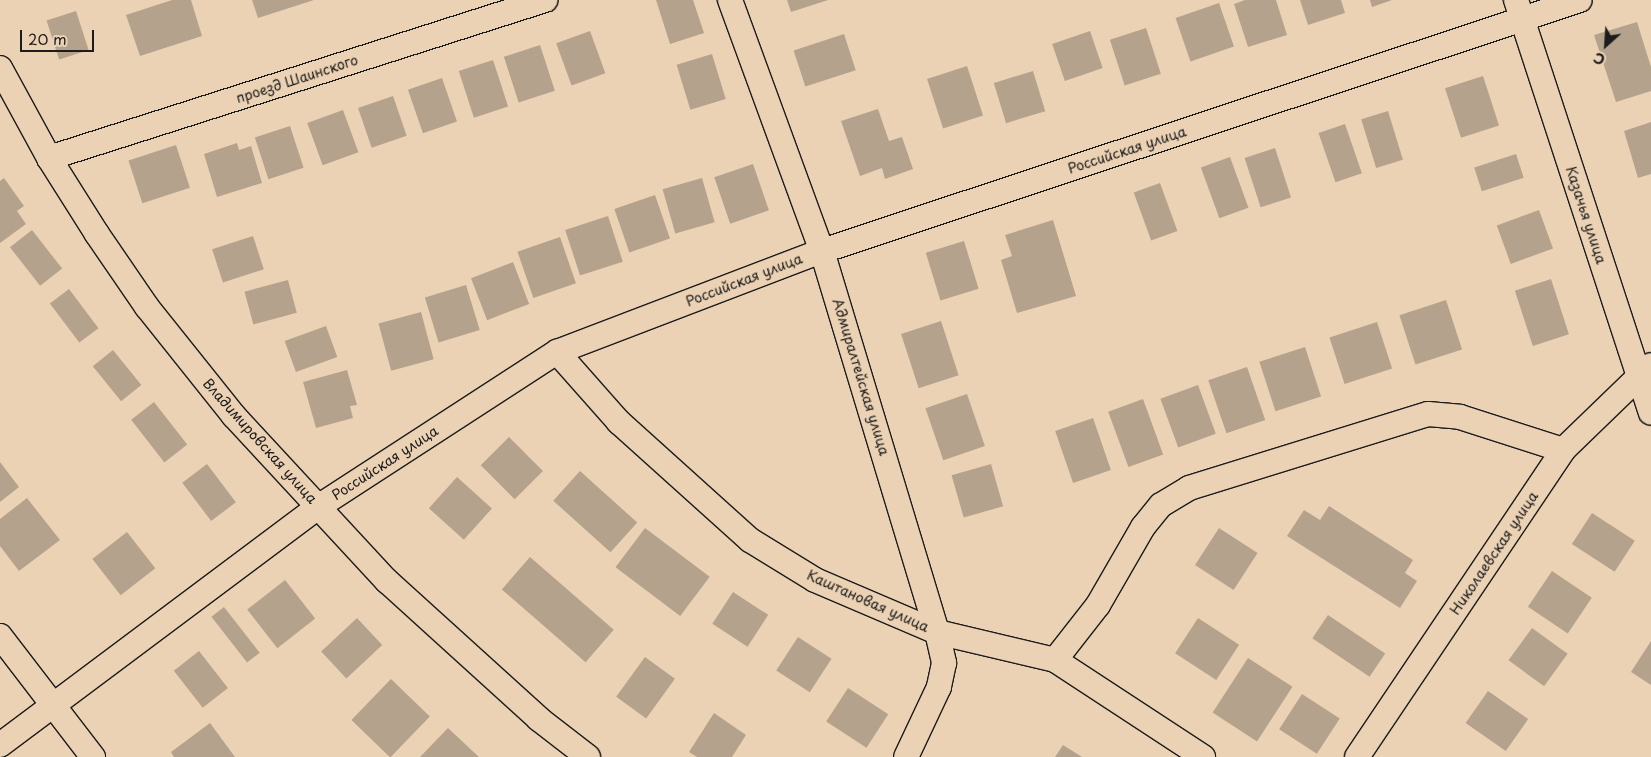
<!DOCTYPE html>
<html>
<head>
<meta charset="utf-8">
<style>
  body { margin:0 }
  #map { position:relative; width:1651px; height:757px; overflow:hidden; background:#ecd2b4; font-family:"Playpen Sans",sans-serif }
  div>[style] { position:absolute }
  .building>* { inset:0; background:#b5a28d; transform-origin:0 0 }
  .roads { filter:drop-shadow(1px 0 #1c1c1c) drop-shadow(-1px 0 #1c1c1c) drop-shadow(0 1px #1c1c1c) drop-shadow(0 -1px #1c1c1c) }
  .minor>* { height:24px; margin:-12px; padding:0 12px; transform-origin:12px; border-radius:12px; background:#ecd2b4 }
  span { translate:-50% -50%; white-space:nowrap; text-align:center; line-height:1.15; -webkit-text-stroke:5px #ecd2b4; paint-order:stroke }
  .street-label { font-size:14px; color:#1c1c1c }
  .north { position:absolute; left:1581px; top:20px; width:50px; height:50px; -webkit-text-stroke:4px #ecd2b4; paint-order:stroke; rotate:206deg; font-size:14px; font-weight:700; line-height:20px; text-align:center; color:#1c1c1c }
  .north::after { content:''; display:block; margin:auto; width:18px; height:22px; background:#1c1c1c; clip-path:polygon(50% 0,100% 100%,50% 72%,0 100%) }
  .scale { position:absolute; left:20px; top:30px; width:74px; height:22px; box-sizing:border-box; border:2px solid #1c1c1c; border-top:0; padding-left:6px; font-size:15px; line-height:18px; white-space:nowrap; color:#1c1c1c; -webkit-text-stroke:4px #ecd2b4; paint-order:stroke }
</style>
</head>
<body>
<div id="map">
  <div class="building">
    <div style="clip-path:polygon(172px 0,191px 0,202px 36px,140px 56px,126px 15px)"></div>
    <div style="clip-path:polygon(252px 0,314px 0,258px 18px)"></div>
    <div style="clip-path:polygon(656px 0,693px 0,704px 33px,670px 44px)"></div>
    <div style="clip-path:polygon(787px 0,828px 0,791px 12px)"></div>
    <div style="clip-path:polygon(1245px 0,1276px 0,1287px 35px,1248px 47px,1234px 4px)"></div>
    <div style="clip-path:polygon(1300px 0,1341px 0,1345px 13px,1308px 25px)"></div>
    <div style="clip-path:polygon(1370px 0,1392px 0,1372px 7px)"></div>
    <div style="left:1219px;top:3px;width:46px;height:46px;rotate:71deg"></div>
    <div style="left:76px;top:11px;width:41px;height:31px;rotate:72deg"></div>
    <div style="clip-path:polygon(1637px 22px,1651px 67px,1651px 91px,1616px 102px,1594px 35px)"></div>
    <div style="left:1146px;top:28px;width:48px;height:38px;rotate:72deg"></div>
    <div style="left:590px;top:31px;width:45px;height:36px;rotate:70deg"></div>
    <div style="left:1090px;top:31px;width:39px;height:40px;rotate:71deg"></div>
    <div style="left:844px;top:34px;width:38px;height:53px;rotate:72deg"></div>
    <div style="left:540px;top:45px;width:48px;height:38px;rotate:72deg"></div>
    <div style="left:712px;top:54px;width:47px;height:37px;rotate:73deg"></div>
    <div style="left:493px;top:60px;width:49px;height:36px;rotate:72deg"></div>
    <div style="left:967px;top:66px;width:52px;height:42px;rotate:72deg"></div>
    <div style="left:1033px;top:71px;width:42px;height:41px;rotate:73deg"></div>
    <div style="left:1483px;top:76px;width:52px;height:40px;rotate:72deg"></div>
    <div style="left:442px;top:78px;width:46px;height:36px;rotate:71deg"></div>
    <div style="left:393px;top:96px;width:42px;height:37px;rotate:71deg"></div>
    <div style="clip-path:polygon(878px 109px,889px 141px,902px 137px,913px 169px,885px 179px,882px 168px,860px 176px,841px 121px)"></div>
    <div style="left:343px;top:110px;width:45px;height:38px;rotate:70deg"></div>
    <div style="left:1388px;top:111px;width:51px;height:28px;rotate:73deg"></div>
    <div style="clip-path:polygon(1651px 122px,1651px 174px,1638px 178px,1624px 131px)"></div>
    <div style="left:1345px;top:124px;width:52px;height:28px;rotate:71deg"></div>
    <div style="left:290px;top:126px;width:44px;height:37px;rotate:72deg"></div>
    <div style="clip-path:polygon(237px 143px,239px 150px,251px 146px,262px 183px,217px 197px,204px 154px)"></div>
    <div style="left:176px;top:145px;width:45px;height:50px;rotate:72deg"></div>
    <div style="left:1275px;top:148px;width:52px;height:32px;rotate:72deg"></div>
    <div style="left:1516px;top:154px;width:25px;height:44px;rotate:72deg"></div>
    <div style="left:1230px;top:157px;width:54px;height:31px;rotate:70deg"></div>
    <div style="left:753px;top:164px;width:49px;height:41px;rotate:71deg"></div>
    <div style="clip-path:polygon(4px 178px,24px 206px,17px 211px,26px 224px,0 243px,0 181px)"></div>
    <div style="left:702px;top:178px;width:46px;height:41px;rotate:74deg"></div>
    <div style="left:1160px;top:183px;width:51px;height:28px;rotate:70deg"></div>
    <div style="left:655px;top:195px;width:46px;height:43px;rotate:71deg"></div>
    <div style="left:1539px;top:210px;width:41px;height:45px;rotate:70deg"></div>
    <div style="left:608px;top:216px;width:48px;height:45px;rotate:72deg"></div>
    <div style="clip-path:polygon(1053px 220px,1076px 296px,1017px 313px,1001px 260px,1012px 256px,1005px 235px)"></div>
    <div style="left:32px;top:230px;width:49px;height:28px;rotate:52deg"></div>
    <div style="left:253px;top:236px;width:35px;height:43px;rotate:72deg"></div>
    <div style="left:560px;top:237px;width:49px;height:45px;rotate:71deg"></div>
    <div style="left:964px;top:241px;width:50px;height:40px;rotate:73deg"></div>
    <div style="left:513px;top:262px;width:45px;height:45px;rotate:69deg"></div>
    <div style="left:1551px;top:279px;width:58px;height:38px;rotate:72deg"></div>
    <div style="left:288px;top:280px;width:34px;height:45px;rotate:75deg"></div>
    <div style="left:466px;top:285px;width:47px;height:43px;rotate:73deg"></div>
    <div style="left:69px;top:289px;width:49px;height:24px;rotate:53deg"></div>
    <div style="left:1446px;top:300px;width:52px;height:49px;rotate:72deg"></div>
    <div style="left:421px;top:312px;width:49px;height:44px;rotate:75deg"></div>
    <div style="left:941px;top:321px;width:57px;height:42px;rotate:72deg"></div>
    <div style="left:1377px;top:322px;width:49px;height:50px;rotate:72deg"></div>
    <div style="left:326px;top:326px;width:33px;height:44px;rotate:70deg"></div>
    <div style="left:1305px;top:347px;width:52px;height:48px;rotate:72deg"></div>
    <div style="left:113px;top:350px;width:45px;height:26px;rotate:51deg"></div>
    <div style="left:1247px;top:367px;width:56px;height:41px;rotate:71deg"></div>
    <div style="clip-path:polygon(347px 370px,357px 405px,350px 406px,353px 418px,316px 428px,303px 382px)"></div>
    <div style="left:1198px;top:385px;width:52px;height:40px;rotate:70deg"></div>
    <div style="left:967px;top:394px;width:55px;height:44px;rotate:71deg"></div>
    <div style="left:1143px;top:399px;width:59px;height:37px;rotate:70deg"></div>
    <div style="left:154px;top:402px;width:54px;height:29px;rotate:52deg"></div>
    <div style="left:1093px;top:418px;width:55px;height:40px;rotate:71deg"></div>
    <div style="left:509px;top:437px;width:48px;height:40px;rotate:45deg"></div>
    <div style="clip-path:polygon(0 462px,19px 487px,0 502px)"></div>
    <div style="left:207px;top:464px;width:48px;height:31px;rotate:53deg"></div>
    <div style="left:991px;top:464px;width:44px;height:41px;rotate:74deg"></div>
    <div style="left:580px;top:471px;width:77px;height:40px;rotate:42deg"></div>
    <div style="left:457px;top:477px;width:47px;height:42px;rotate:42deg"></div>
    <div style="clip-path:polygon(27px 498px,60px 540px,19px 571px,0 546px,0 519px)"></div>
    <div style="clip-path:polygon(1329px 506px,1413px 560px,1405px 573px,1417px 581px,1400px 608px,1287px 536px,1304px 510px,1320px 520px)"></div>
    <div style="left:1592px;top:513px;width:51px;height:37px;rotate:33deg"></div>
    <div style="left:645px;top:528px;width:81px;height:49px;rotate:37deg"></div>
    <div style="left:1219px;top:528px;width:46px;height:44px;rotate:33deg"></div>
    <div style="left:127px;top:532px;width:46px;height:44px;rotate:52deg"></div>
    <div style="left:530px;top:557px;width:111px;height:43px;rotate:41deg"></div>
    <div style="left:1552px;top:571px;width:48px;height:43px;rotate:34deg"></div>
    <div style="left:285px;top:580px;width:49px;height:48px;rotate:52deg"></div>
    <div style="left:733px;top:592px;width:42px;height:38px;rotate:33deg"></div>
    <div style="left:224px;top:607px;width:58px;height:16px;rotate:52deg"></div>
    <div style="left:1328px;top:615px;width:69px;height:28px;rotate:34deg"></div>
    <div style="left:357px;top:618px;width:37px;height:49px;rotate:47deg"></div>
    <div style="left:1198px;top:618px;width:49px;height:42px;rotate:33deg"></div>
    <div style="left:1532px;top:628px;width:44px;height:40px;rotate:36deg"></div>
    <div style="left:798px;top:637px;width:40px;height:40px;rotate:33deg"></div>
    <div style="clip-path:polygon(1651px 641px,1651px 685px,1631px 672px)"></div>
    <div style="left:199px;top:651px;width:47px;height:32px;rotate:52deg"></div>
    <div style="left:645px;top:657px;width:37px;height:49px;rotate:36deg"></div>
    <div style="left:1248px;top:658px;width:53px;height:65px;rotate:33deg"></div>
    <div style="left:391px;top:679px;width:54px;height:57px;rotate:44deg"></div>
    <div style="left:848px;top:688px;width:48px;height:40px;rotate:33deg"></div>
    <div style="left:1488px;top:691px;width:49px;height:39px;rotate:35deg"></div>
    <div style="left:1302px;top:694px;width:45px;height:42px;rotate:33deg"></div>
    <div style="clip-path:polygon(714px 713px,746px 735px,732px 757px,697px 757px,689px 752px)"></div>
    <div style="clip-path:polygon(210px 723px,235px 757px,174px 757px,171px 752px)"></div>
    <div style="clip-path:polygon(448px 728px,479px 757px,420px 757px)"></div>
    <div style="clip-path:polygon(1063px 745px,1082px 757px,1055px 757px)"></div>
  </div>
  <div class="roads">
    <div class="minor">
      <div style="left:730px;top:0;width:267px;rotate:69.9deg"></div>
      <div style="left:822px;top:251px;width:398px;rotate:73.2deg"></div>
      <div style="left:937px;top:632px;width:32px;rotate:77deg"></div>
      <div style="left:944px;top:663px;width:25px;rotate:102deg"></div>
      <div style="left:939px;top:687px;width:77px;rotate:115.2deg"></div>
      <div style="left:1516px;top:0;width:434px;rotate:71.9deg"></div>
      <div style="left:0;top:68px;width:102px;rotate:61.4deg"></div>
      <div style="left:49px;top:158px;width:90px;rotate:57.7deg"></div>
      <div style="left:97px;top:234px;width:88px;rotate:55.6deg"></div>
      <div style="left:147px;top:307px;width:139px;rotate:51.4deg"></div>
      <div style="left:234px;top:416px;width:225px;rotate:47.2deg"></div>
      <div style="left:387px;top:581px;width:205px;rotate:42.2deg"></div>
      <div style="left:539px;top:719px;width:62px;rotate:37.8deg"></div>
      <div style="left:49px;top:158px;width:521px;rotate:-17.67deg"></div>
      <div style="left:557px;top:352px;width:94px;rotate:48.5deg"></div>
      <div style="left:619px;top:422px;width:176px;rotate:42deg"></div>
      <div style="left:750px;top:540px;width:76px;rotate:31.6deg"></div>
      <div style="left:815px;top:580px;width:133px;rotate:23.1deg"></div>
      <div style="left:937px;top:632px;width:121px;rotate:13.3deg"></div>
      <div style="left:1055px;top:660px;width:177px;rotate:33.2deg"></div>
      <div style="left:0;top:636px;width:153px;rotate:52.5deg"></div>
      <div style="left:1055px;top:660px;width:70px;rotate:-52deg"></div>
      <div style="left:1098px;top:605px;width:90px;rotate:-60deg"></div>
      <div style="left:1143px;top:527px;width:28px;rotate:-51deg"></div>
      <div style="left:1161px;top:505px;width:33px;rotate:-31deg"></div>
      <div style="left:1189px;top:488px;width:250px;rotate:-17.2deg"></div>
      <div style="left:1428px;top:414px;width:32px;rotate:5deg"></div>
      <div style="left:1460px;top:417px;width:108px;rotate:17.8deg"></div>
      <div style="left:0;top:745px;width:397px;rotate:-36.8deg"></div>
      <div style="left:318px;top:507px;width:285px;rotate:-33deg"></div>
      <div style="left:557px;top:352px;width:284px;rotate:-20.9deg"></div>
      <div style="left:822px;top:251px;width:798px;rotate:-18.32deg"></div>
      <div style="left:1357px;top:757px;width:370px;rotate:-56.1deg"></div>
      <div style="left:1563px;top:450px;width:122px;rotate:-44deg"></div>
    </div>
  </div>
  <div class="street-label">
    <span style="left:297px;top:79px;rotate:-18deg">проезд Шаинского</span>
    <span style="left:1127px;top:150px;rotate:-18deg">Российская улица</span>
    <span style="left:1586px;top:215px;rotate:72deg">Казачья улица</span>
    <span style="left:744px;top:280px;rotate:-21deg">Российская улица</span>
    <span style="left:861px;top:377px;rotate:73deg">Адмиралтейская улица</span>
    <span style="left:260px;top:441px;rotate:48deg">Владимировская улица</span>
    <span style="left:385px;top:463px;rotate:-33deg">Российская улица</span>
    <span style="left:1494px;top:553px;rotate:-56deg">Николаевская улица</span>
    <span style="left:868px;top:601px;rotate:24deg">Каштановая улица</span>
  </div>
  <div class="north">С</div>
  <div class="scale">20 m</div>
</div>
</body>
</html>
